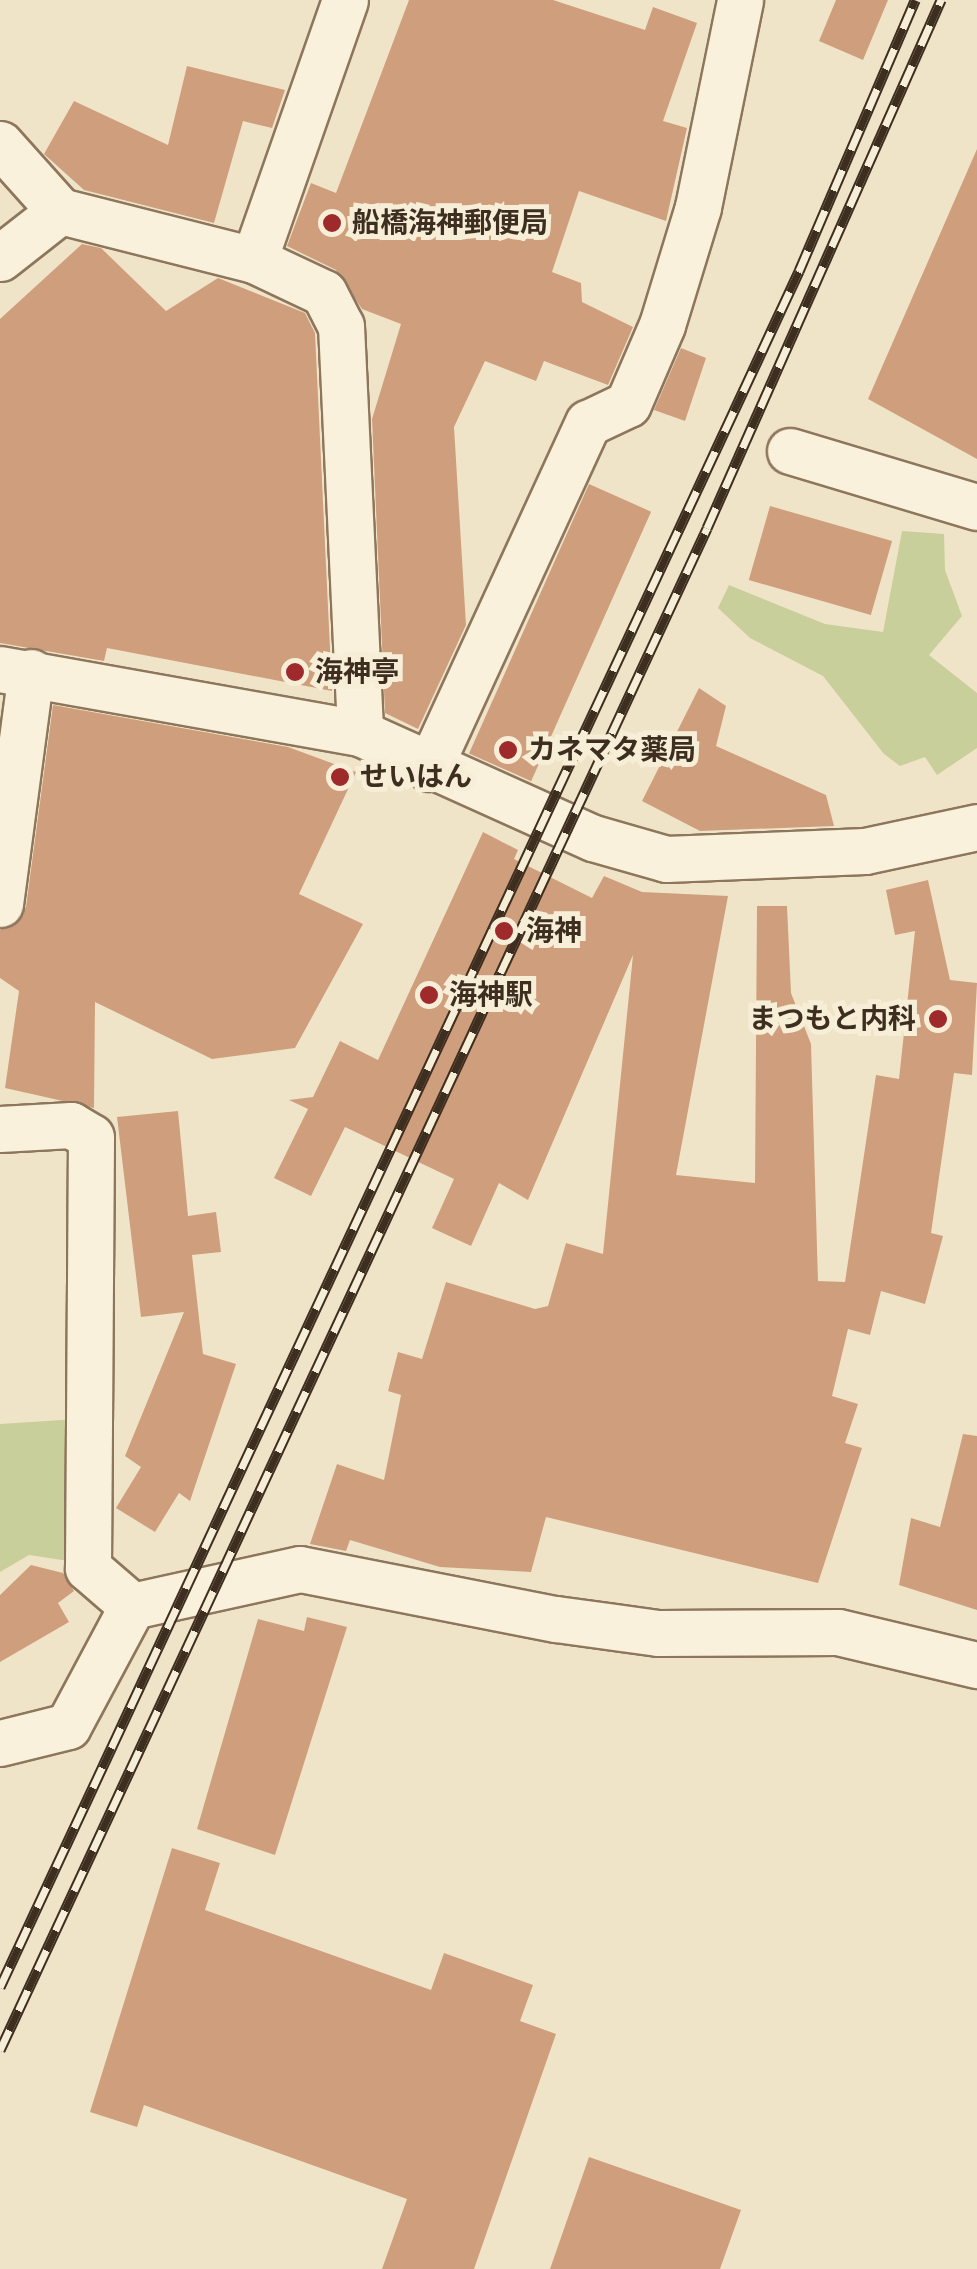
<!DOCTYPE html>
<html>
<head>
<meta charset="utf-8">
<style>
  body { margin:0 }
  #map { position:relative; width:977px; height:2269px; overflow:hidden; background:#f0e4c8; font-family:"Times New Roman","Noto Sans JP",serif }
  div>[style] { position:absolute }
  .green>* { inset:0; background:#c9cf9b }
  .building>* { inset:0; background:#cf9f7d; transform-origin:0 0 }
  .roads { filter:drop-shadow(2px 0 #8d765c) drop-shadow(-2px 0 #8d765c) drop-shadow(0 2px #8d765c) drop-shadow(0 -2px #8d765c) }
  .minor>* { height:45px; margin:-22.5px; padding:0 22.5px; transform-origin:22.5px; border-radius:22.5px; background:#faf1dc }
  .rail>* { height:11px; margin-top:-5.5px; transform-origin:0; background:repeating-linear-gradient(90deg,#f7eed8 0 22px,#3d2e20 0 44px); box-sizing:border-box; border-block:2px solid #3d2e20 }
  .dots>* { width:28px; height:28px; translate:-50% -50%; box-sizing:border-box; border:5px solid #f7eed8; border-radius:50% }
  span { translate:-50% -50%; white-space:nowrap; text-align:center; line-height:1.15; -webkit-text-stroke:10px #f7eed8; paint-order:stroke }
  .poi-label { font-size:28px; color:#3d2e20; font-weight:700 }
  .left { translate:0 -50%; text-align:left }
  .right { translate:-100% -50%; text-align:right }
</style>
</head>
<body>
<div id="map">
  <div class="green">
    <div style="clip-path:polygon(902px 531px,944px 534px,945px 570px,962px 616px,929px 655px,977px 693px,977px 748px,937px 775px,925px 757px,900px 766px,884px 754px,823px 676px,750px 638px,718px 608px,729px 585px,825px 624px,883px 632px)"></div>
    <div style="clip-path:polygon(77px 1419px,75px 1562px,29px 1555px,0 1572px,0 1424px)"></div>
  </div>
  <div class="building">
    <div style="clip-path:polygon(409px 0,553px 0,645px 30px,653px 7px,697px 23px,663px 121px,687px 128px,666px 221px,579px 191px,552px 272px,581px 283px,582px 302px,633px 327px,608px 385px,544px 361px,536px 381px,485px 361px,454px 427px,466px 625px,418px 729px,385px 713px,372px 419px,401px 324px,362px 309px,336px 270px,287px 246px,311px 183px,336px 193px)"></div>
    <div style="clip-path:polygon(836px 0,888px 0,863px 60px,819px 41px)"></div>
    <div style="clip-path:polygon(187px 66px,285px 90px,272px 128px,243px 121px,214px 223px,84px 190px,44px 154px,74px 101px,168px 145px)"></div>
    <div style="clip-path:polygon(977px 149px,977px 459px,868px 399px)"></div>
    <div style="clip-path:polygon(82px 244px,101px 248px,166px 311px,218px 278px,305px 313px,315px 333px,332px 691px,107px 648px,104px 661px,0 643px,0 319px)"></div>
    <div style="clip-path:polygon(681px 348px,706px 358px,685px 421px,654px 410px)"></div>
    <div style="left:589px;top:484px;width:68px;height:295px;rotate:24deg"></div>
    <div style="left:770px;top:506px;width:127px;height:77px;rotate:16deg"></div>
    <div style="clip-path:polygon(699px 688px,726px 706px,716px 746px,826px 795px,834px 826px,700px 831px,642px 801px)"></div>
    <div style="clip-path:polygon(53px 705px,288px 747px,356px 772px,299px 894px,363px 924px,295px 1048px,212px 1059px,95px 1002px,94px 1108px,5px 1088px,19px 991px,0 978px,0 930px,26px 907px)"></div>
    <div style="clip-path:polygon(483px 832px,518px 850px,514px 859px,592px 898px,604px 876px,642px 892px,728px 896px,676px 1175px,755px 1183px,757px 906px,787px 906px,791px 993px,811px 1044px,818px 1281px,845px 1282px,876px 1075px,899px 1079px,915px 931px,895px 935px,886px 890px,928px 880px,950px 980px,977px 983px,972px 1075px,954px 1073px,931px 1233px,943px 1236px,925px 1304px,881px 1291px,870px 1335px,848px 1329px,832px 1396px,858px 1404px,845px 1443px,862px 1448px,818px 1583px,546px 1517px,531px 1572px,440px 1567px,350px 1540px,346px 1551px,310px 1544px,337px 1464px,384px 1480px,401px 1395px,388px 1391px,398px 1352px,422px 1359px,446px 1282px,535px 1309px,548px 1306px,566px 1243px,603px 1254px,633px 955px,528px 1200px,499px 1183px,471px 1246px,432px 1228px,454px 1179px,345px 1127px,311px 1196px,274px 1178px,308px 1109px,289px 1100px,313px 1097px,340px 1041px,378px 1060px)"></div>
    <div style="clip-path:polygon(178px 1111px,188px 1216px,216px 1212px,221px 1252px,192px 1255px,203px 1354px,236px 1364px,190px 1501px,179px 1493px,155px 1532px,116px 1508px,141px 1467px,125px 1456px,184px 1312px,141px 1317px,117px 1117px)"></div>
    <div style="clip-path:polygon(963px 1434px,977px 1436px,977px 1610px,899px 1585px,911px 1518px,940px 1527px)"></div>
    <div style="clip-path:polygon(31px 1565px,63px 1573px,74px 1591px,58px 1603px,69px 1622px,0 1662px,0 1595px)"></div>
    <div style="clip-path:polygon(307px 1617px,347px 1627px,275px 1855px,197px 1829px,258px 1619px,304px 1631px)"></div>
    <div style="clip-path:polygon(172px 1848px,220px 1863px,205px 1910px,431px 1990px,444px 1953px,533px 1985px,520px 2021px,556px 2034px,474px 2269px,382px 2269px,407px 2199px,144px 2105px,137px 2127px,90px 2112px)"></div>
    <div style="clip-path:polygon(589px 2157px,741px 2210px,720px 2269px,550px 2269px)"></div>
  </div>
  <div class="roads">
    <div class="minor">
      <div style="left:0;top:144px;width:90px;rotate:48.2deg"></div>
      <div style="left:0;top:258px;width:76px;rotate:-38.1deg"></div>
      <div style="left:60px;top:211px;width:200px;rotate:14.2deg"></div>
      <div style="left:254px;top:260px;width:77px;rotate:25.2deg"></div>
      <div style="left:324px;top:293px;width:37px;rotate:63deg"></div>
      <div style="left:341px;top:326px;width:407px;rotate:87.3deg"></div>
      <div style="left:254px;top:260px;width:275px;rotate:-70.7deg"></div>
      <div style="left:790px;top:451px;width:195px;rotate:16.7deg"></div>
      <div style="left:0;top:669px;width:366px;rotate:10.1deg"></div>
      <div style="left:360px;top:733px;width:256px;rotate:24.3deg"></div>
      <div style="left:593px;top:838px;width:76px;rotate:16deg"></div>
      <div style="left:666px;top:859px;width:199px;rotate:-2.3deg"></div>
      <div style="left:865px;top:851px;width:115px;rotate:-12.1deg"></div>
      <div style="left:429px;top:768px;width:380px;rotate:-65.3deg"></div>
      <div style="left:588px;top:423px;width:44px;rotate:-25.4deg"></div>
      <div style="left:628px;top:404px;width:86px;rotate:-66.7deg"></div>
      <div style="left:662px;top:325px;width:123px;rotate:-73deg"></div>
      <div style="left:698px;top:207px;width:211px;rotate:-78.5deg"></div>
      <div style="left:0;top:904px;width:234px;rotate:-82.4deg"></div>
      <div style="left:0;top:1129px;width:71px;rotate:-3.2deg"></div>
      <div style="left:71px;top:1125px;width:23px;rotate:31deg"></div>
      <div style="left:91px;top:1137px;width:431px;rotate:90.4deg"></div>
      <div style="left:88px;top:1568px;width:58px;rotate:40.8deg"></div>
      <div style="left:0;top:1743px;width:70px;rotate:-14deg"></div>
      <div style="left:68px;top:1726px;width:136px;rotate:-61.9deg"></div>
      <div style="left:132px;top:1606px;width:172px;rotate:-12.4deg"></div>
      <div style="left:300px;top:1569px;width:261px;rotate:11.1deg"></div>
      <div style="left:556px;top:1619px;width:103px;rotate:7.8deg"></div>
      <div style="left:658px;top:1633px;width:180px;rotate:-0.3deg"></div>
      <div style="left:838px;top:1632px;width:143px;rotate:13.4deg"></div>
    </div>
  </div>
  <div class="rail">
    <div style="left:0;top:1987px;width:1893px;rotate:-65.03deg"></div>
    <div style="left:799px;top:271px;width:295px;rotate:-66.8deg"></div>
    <div style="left:0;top:2050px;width:1678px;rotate:-65.08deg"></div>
    <div style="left:707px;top:528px;width:578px;rotate:-66.1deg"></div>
  </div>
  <div class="dots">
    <div style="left:332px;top:223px;background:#9e2a2b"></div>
    <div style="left:295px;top:672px;background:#9e2a2b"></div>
    <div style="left:508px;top:750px;background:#9e2a2b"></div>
    <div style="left:340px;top:777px;background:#9e2a2b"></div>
    <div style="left:504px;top:931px;background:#9e2a2b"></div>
    <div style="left:429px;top:995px;background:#9e2a2b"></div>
    <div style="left:938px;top:1019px;background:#9e2a2b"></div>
  </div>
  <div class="poi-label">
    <span class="left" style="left:352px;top:223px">船橋海神郵便局</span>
    <span class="left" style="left:315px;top:672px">海神亭</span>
    <span class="left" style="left:528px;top:750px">カネマタ薬局</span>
    <span class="left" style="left:360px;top:777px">せいはん</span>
    <span class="left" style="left:526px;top:931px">海神</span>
    <span class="left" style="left:449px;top:995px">海神駅</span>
    <span class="right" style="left:916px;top:1019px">まつもと内科</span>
  </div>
</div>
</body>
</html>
